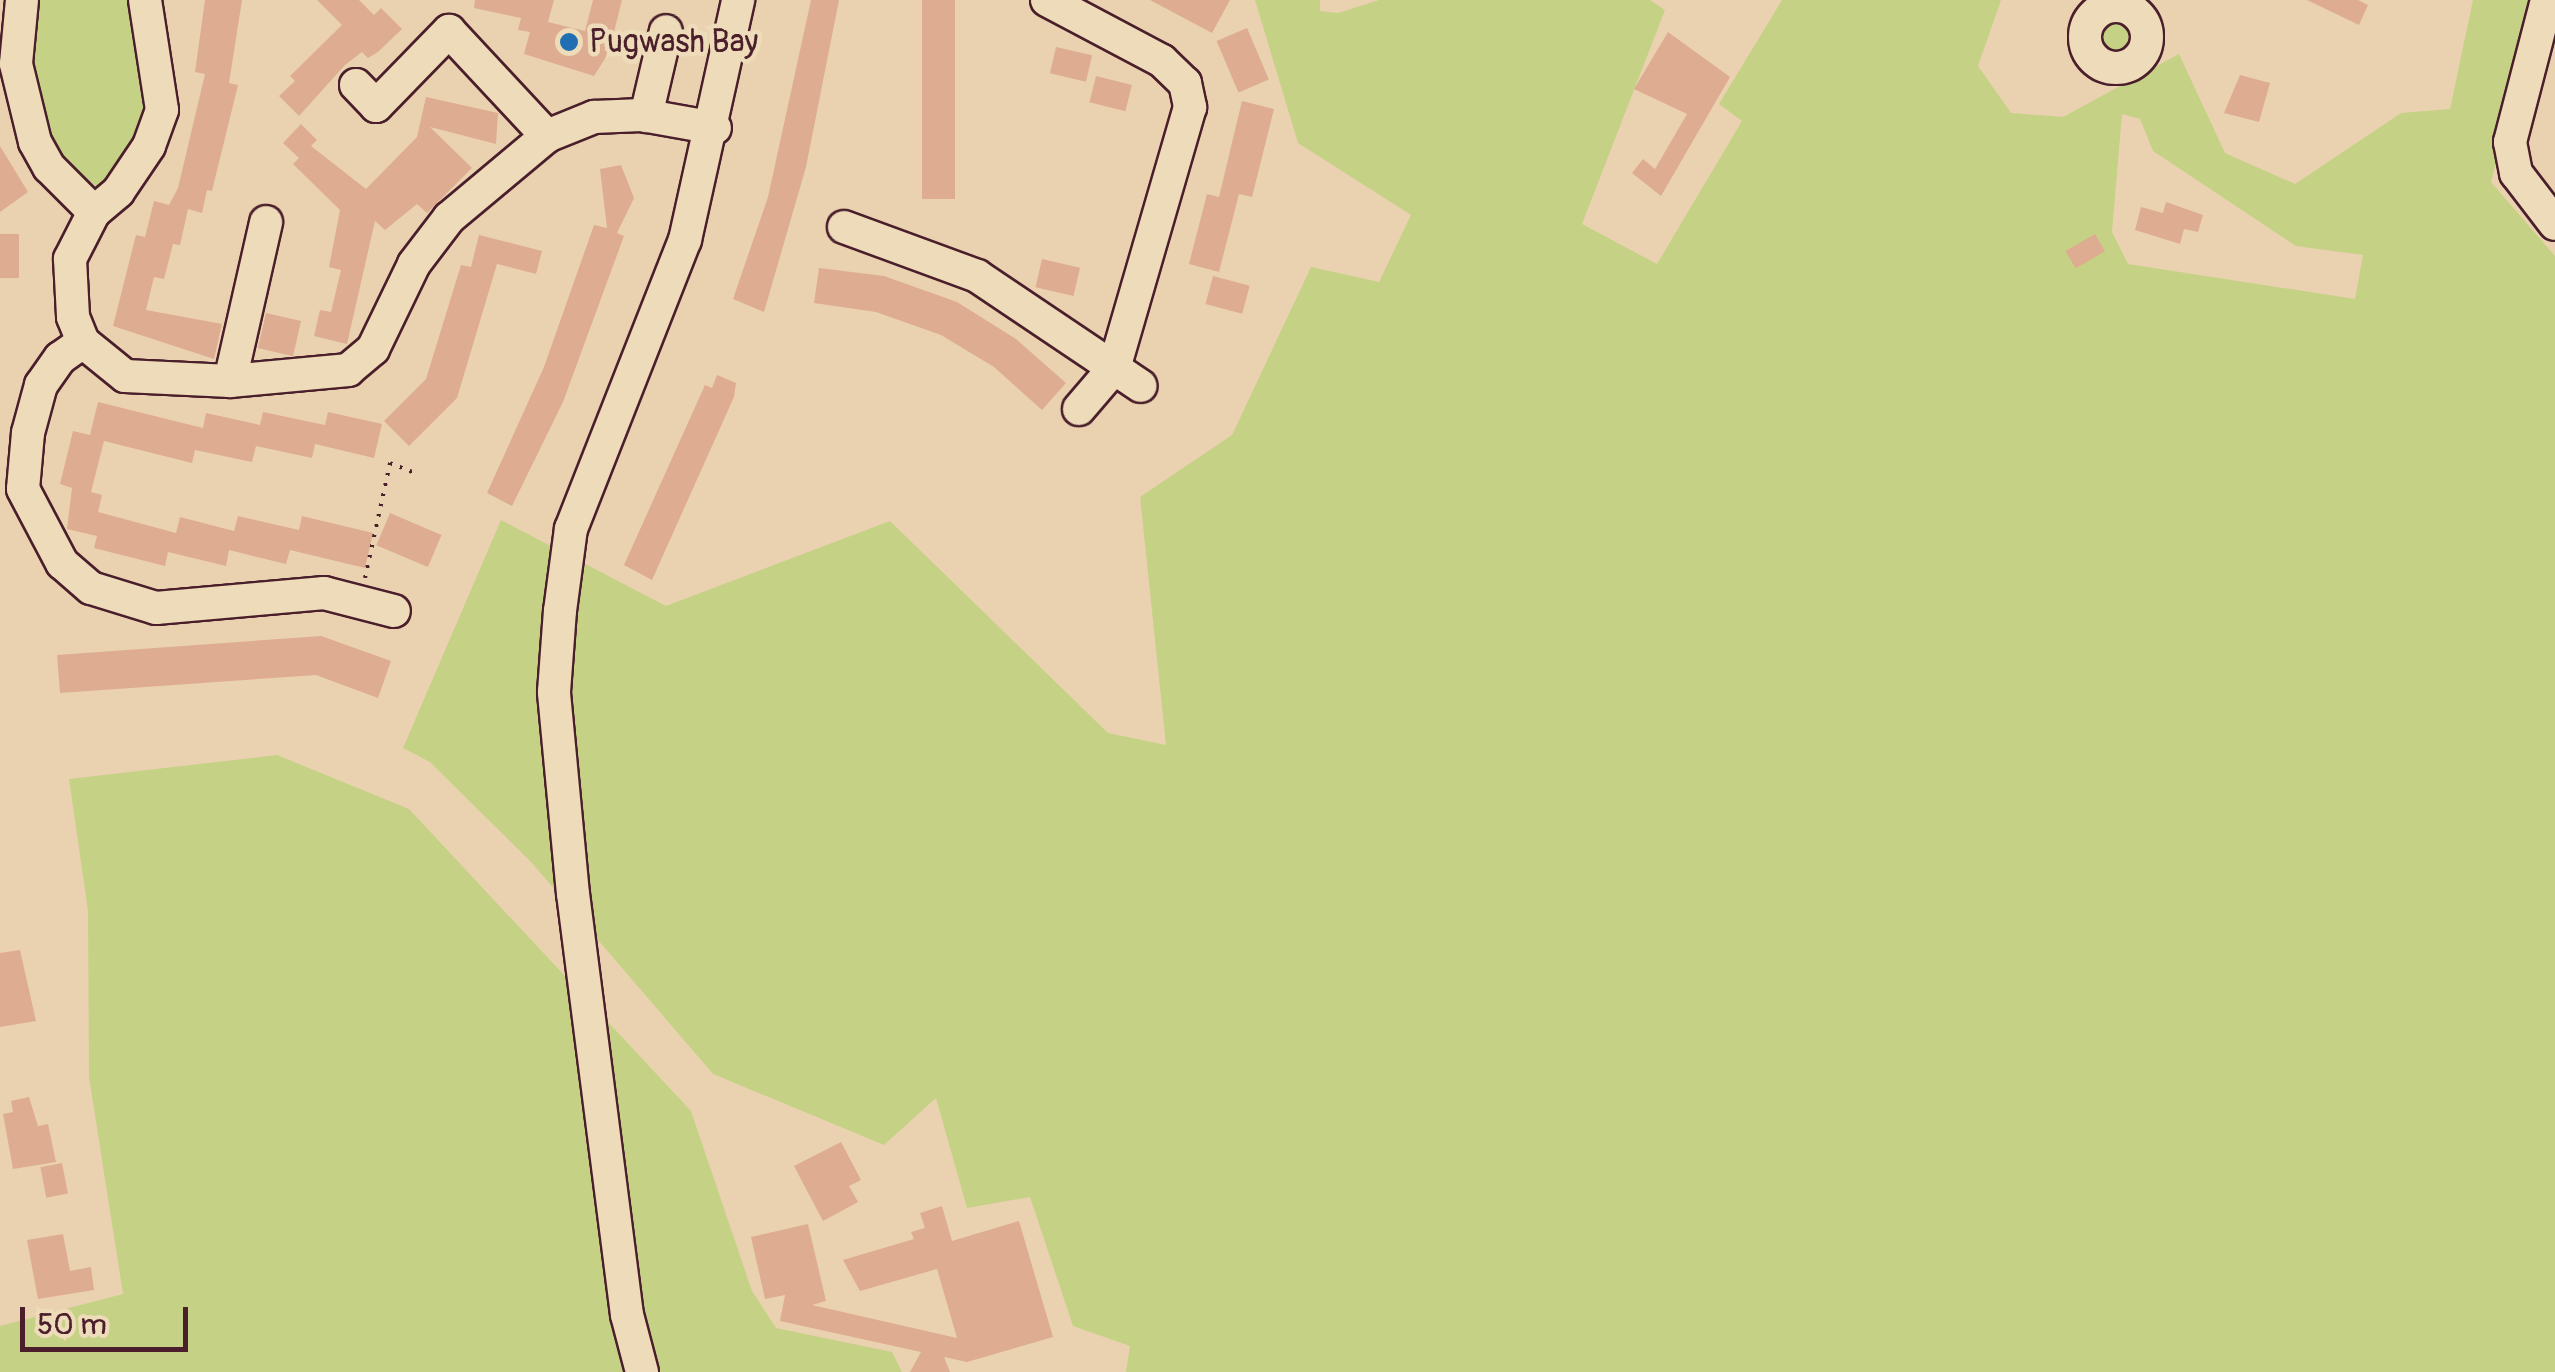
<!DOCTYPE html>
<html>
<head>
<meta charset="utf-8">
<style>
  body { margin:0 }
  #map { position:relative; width:2555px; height:1372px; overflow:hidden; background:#ead2b1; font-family:Pangolin,sans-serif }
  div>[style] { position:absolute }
  .green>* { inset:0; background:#c5d185 }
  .round { border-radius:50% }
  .building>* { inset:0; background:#deac90; transform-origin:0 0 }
  .path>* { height:4px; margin-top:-2px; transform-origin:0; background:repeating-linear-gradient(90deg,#4a1f2b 0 2.5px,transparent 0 10.5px) }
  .roads { filter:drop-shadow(2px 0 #4a1f2b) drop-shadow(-2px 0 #4a1f2b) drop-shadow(0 2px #4a1f2b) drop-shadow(0 -2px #4a1f2b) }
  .minor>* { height:32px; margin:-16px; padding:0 16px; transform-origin:16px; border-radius:16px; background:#eddbb9 }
  .minor>.ring { margin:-16px; padding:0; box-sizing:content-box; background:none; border:32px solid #eddbb9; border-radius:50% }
  .dots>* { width:28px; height:28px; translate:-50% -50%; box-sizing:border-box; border:5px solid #eddbb9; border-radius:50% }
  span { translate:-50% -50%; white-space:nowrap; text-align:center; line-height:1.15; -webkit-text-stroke:9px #eddbb9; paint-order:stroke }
  .poi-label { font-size:32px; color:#4a1f2b }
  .left { translate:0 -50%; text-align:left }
  .scale { position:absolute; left:20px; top:1307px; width:168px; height:45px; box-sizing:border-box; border:5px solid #4a1f2b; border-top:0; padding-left:12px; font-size:30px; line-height:35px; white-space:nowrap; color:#4a1f2b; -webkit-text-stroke:8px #eddbb9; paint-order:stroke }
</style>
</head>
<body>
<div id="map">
  <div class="green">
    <div style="clip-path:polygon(30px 0,134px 0,132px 20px,150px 70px,148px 137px,101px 190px,46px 146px,31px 85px)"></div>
    <div style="clip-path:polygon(evenodd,1255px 0,1320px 0,1320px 11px,1338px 13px,1379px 0,1650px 0,1665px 10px,1582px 224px,1657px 264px,1742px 121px,1719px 104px,1782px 0,2001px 0,1978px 66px,2011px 113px,2063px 117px,2179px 54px,2225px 153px,2295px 184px,2401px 113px,2450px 109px,2473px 0,2537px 0,2491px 182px,2555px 256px,2555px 1372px,1126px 1372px,1130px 1346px,1073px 1326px,1030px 1197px,967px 1208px,936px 1098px,884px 1145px,713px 1074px,532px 863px,430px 762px,403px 748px,501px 520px,666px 606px,890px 521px,1108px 733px,1166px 745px,1140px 497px,1232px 435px,1311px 267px,1379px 282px,1411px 215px,1298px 143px,1255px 0,2122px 114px,2140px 119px,2153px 151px,2296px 246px,2363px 255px,2355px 299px,2128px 264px,2112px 232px,2122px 114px)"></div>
    <div class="round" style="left:2093px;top:16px;width:42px;height:42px"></div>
    <div style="clip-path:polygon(277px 755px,409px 809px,691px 1111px,752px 1291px,776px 1328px,892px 1352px,902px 1372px,0 1372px,0 1326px,123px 1294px,89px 1077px,88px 911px,69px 779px)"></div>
  </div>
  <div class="building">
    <div style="clip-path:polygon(205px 0,242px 0,229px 83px,238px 85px,212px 191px,207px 190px,202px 213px,188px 209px,180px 245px,173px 244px,164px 279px,154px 277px,146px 310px,222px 324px,214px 359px,113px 326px,136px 235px,145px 237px,154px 201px,169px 205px,178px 188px,205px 74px,195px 72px)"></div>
    <div style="clip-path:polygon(317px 0,359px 0,374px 15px,381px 8px,402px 29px,378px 52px,368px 58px,362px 52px,345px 65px,299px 116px,279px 96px,295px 81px,290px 76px,342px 25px)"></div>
    <div style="clip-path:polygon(475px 0,554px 0,548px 22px,585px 31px,593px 0,622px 0,609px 52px,594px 76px,524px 54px,530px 32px,518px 30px,521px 18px,474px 8px)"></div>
    <div style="clip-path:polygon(811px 0,839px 0,806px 167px,764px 312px,733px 299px,768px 197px)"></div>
    <div style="left:922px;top:0;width:33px;height:199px"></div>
    <div style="clip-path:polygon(1150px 0,1230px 0,1212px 33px)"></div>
    <div style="clip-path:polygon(2307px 0,2358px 0,2368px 5px,2359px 25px)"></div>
    <div style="left:1247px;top:28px;width:56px;height:33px;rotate:67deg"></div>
    <div style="clip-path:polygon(1668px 32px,1730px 77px,1661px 196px,1632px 173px,1643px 159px,1655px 169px,1687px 114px,1634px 89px)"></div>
    <div style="left:1056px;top:47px;width:37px;height:27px;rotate:13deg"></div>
    <div style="clip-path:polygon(2240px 75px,2270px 83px,2259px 122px,2224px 113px)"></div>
    <div style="left:1096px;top:76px;width:37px;height:27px;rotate:14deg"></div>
    <div style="clip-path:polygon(426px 97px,498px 113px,496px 144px,430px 127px,472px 168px,427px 213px,417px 204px,385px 230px,375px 221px,347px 344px,314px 336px,320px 310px,331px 312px,341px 270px,329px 267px,340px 210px,293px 164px,299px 158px,283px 143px,301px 124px,317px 140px,311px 146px,366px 189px,417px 137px)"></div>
    <div style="clip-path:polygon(1242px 101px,1274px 109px,1252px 197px,1239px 194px,1219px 272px,1189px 264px,1207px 194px,1219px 197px)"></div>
    <div style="clip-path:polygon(0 146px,28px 192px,0 212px)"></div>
    <div style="clip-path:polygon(621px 165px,634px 198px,617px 233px,624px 236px,563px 402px,512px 506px,487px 493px,544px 367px,594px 225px,607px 228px,600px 169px)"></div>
    <div style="clip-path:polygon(2166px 202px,2203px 215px,2198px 232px,2184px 229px,2180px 244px,2135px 230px,2141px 207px,2163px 213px)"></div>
    <div style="left:19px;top:234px;width:44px;height:19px;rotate:90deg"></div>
    <div style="left:2095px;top:234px;width:20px;height:34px;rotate:60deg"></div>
    <div style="clip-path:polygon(479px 235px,542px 251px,536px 274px,497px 264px,457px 398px,409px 446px,384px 421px,426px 379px,461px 265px,471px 267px)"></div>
    <div style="left:1042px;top:259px;width:39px;height:29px;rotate:13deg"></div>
    <div style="clip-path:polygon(819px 268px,884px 276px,957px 302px,1016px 339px,1066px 383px,1042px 410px,994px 367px,941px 335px,876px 312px,814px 303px)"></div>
    <div style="left:1213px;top:276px;width:38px;height:29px;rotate:15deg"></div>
    <div style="left:266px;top:313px;width:36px;height:36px;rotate:13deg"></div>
    <div style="clip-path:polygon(717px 375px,736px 383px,734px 397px,652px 580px,624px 565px,705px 385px,712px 388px)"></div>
    <div style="clip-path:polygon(98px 402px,203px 428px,206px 413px,260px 425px,263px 412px,325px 425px,328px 412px,382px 424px,374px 458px,315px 444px,312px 458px,256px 446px,252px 462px,195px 450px,192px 463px,104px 441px,91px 492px,102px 495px,98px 512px,176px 533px,180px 517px,234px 531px,238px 516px,299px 530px,302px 516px,373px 533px,365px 568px,290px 550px,286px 564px,229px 550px,226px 566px,168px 552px,165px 566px,94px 548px,97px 536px,67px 529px,72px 488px,60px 484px,73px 431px,90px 435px)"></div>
    <div style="left:390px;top:513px;width:56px;height:35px;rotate:23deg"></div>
    <div style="clip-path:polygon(321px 636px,391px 661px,378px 698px,316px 675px,60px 693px,57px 655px)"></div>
    <div style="clip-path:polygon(20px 950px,36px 1021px,0 1027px,0 953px)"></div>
    <div style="clip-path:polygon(29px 1097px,38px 1126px,48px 1124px,56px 1162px,13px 1169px,3px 1114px,13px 1112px,11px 1101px)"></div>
    <div style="clip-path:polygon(841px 1142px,861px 1180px,849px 1186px,858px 1202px,823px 1221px,794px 1166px)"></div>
    <div style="left:62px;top:1163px;width:31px;height:22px;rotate:79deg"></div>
    <div style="clip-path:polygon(942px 1206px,952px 1241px,1019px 1221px,1053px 1337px,967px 1362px,944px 1357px,950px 1372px,910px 1372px,921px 1352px,780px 1321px,785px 1295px,765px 1299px,751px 1237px,808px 1224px,826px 1301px,812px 1305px,957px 1338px,937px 1269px,860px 1291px,843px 1260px,914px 1239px,911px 1232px,925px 1228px,920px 1213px)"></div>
    <div style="clip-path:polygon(63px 1234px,70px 1271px,91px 1267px,94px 1290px,38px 1299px,27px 1240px)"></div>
  </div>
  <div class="path">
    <div style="left:365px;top:578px;width:118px;rotate:-77.7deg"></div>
    <div style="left:390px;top:463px;width:27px;rotate:22deg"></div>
  </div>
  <div class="roads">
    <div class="minor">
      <div style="left:22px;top:0;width:64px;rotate:95.4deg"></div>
      <div style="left:16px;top:64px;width:80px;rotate:76.3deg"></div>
      <div style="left:35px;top:142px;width:29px;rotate:61deg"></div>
      <div style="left:49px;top:167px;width:64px;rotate:45deg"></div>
      <div style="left:145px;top:0;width:111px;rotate:81.2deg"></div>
      <div style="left:162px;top:110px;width:38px;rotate:110deg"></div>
      <div style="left:149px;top:146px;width:55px;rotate:124deg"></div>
      <div style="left:118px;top:192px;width:31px;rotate:140deg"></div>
      <div style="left:94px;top:212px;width:53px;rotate:117.1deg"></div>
      <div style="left:70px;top:259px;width:58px;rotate:87deg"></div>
      <div style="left:73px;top:317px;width:27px;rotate:68deg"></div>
      <div style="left:83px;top:342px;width:54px;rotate:39deg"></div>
      <div style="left:125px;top:376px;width:105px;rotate:2.7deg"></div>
      <div style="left:230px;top:381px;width:119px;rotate:-5.3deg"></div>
      <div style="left:348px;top:370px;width:33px;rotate:-40deg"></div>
      <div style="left:373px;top:349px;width:94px;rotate:-64.2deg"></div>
      <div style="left:414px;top:264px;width:58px;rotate:-52.7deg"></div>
      <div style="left:449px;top:218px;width:128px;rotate:-39.9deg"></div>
      <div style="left:547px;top:136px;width:51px;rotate:-22deg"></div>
      <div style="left:594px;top:117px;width:48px;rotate:-2.4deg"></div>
      <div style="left:642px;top:115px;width:74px;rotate:10.1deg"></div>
      <div style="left:1047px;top:0;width:130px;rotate:27.9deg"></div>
      <div style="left:1162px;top:61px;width:32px;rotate:44deg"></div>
      <div style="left:1185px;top:83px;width:25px;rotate:78deg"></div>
      <div style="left:1190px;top:107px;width:272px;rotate:106.2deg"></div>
      <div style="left:1114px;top:368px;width:54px;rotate:130.5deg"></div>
      <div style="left:2547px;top:0;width:147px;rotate:104.6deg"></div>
      <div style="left:2510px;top:142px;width:32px;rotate:79deg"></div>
      <div style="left:2516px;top:173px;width:64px;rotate:52.6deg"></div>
      <div class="ring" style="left:2085px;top:6px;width:30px;height:30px"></div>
      <div style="left:356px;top:85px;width:29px;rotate:46deg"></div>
      <div style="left:376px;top:106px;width:105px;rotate:-45.8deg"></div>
      <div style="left:449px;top:31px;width:144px;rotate:47deg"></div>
      <div style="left:646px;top:116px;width:87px;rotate:-76.8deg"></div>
      <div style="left:844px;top:227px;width:142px;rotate:20.2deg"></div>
      <div style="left:977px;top:276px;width:197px;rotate:33.9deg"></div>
      <div style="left:83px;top:342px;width:28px;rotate:145deg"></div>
      <div style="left:60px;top:358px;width:33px;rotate:125deg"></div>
      <div style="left:41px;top:385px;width:50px;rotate:105.2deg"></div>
      <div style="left:28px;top:433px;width:56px;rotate:95.1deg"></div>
      <div style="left:23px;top:489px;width:84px;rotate:62.2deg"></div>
      <div style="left:62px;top:563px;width:38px;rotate:41deg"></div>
      <div style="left:91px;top:588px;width:68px;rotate:17.1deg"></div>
      <div style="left:156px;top:608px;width:169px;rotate:-5.1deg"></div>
      <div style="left:324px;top:593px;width:72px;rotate:14.4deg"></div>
      <div style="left:230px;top:381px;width:163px;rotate:-77.2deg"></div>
      <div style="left:642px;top:1372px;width:59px;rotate:-104.7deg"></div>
      <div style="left:627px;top:1315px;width:424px;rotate:-97.3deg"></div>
      <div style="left:573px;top:894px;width:203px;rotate:-95.4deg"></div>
      <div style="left:554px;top:692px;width:81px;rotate:-85.8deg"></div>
      <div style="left:560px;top:611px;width:83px;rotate:-82.4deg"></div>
      <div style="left:571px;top:529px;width:311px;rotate:-68.5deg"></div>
      <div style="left:685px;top:240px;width:246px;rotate:-77.5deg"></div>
    </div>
  </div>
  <div class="dots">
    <div style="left:569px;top:42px;background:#1f6fb2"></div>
  </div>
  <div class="poi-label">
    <span class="left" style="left:589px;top:42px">Pugwash Bay</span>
  </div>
  <div class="scale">50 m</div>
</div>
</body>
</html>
